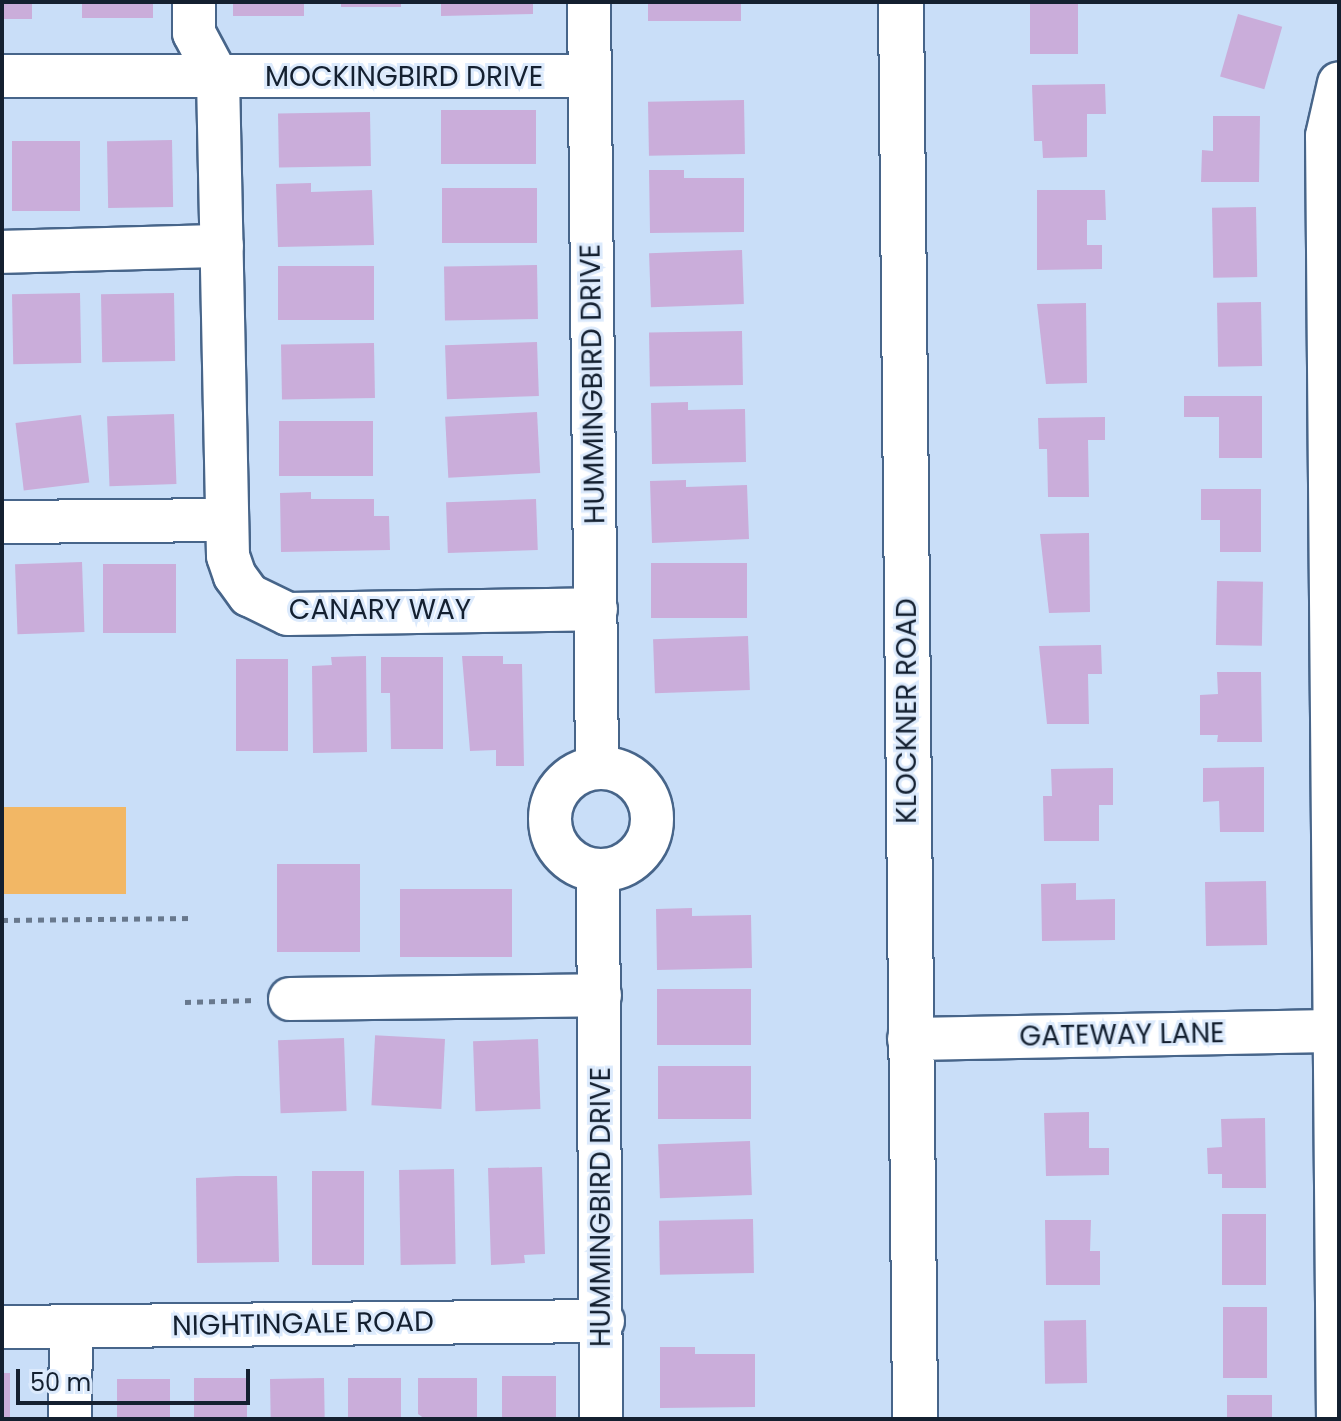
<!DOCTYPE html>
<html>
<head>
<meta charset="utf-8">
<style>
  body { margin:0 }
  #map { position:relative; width:1341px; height:1421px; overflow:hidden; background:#c9def8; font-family:Poppins,sans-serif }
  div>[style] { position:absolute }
  .green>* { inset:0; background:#f2b765; transform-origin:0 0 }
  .building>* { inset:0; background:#caadda; transform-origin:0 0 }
  .path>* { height:5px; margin-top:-2.5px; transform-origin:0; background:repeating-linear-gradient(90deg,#68788d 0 6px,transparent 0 12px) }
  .roads { filter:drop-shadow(2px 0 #47658a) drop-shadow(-2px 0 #47658a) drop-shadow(0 2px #47658a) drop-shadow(0 -2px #47658a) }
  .minor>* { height:42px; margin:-21px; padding:0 21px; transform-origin:21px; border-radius:21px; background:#fff }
  .minor>.ring { margin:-21px; padding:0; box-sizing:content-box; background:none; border:42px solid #fff; border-radius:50% }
  .major>* { height:44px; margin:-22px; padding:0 22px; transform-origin:22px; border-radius:22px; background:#fff }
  span { translate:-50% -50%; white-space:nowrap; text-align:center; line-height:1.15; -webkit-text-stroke:6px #dceafc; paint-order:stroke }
  .street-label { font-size:28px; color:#142030 }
  .frame { position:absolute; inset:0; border:4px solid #142030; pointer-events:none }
  .scale { position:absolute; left:16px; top:1369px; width:234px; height:36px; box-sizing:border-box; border:4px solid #142030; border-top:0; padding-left:10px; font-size:24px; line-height:28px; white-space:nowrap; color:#142030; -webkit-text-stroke:6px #dceafc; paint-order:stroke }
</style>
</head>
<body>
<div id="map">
  <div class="green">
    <div style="left:126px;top:807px;width:87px;height:124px;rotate:90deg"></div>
  </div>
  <div class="building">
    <div style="left:2px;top:2px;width:30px;height:17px"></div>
    <div style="left:82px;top:2px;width:71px;height:16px"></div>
    <div style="left:233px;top:2px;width:71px;height:14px"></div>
    <div style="left:341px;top:2px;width:60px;height:5px"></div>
    <div style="clip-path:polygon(441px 2px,533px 2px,533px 14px,441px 16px)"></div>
    <div style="left:648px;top:2px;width:93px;height:19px"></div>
    <div style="left:1030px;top:2px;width:48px;height:52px"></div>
    <div style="left:1238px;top:14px;width:46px;height:65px;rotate:16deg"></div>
    <div style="clip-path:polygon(1105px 84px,1106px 114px,1087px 114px,1087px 157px,1043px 158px,1042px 141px,1034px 141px,1032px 85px)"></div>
    <div style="left:744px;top:100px;width:54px;height:96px;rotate:89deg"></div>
    <div style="left:536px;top:110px;width:54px;height:95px;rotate:90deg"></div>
    <div style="left:370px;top:112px;width:54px;height:92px;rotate:89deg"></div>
    <div style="clip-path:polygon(1213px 116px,1260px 116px,1259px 182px,1201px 182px,1202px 150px,1213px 151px)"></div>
    <div style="left:172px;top:140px;width:67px;height:65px;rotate:89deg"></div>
    <div style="left:12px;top:141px;width:68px;height:70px"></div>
    <div style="clip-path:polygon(649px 170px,684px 170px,684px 178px,744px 178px,744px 232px,650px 233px)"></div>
    <div style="clip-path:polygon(311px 183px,311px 192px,372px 190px,374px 245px,278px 247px,276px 184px)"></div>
    <div style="left:442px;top:188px;width:95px;height:55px"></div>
    <div style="clip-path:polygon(1037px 190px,1105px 190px,1106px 220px,1087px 220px,1087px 245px,1102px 245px,1102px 269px,1037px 270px)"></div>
    <div style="left:1256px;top:207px;width:70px;height:44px;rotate:89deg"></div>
    <div style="left:742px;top:250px;width:54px;height:93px;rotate:88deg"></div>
    <div style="left:537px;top:265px;width:54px;height:93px;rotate:89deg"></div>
    <div style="left:278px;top:266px;width:96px;height:54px"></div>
    <div style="left:80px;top:293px;width:70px;height:68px;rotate:89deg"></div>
    <div style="left:174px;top:293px;width:68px;height:73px;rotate:89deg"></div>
    <div style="left:1261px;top:302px;width:64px;height:44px;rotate:89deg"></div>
    <div style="clip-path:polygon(1086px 303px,1087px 383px,1046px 384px,1037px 304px)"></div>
    <div style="left:742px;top:331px;width:54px;height:93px;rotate:89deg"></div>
    <div style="left:537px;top:342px;width:54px;height:92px;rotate:88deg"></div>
    <div style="left:374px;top:343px;width:55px;height:93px;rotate:89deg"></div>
    <div style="clip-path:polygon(1184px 396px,1262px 396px,1262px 458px,1219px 458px,1219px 417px,1184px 417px)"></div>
    <div style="clip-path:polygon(688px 402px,688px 410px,745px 409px,746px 462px,652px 464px,651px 403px)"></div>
    <div style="left:537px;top:412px;width:61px;height:92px;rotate:87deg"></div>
    <div style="left:174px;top:414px;width:70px;height:67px;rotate:88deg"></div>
    <div style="left:81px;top:415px;width:68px;height:66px;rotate:83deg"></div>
    <div style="clip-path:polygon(1105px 417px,1105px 440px,1088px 440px,1089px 497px,1048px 497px,1047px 449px,1039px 449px,1038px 418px)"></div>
    <div style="left:279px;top:421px;width:94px;height:55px"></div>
    <div style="clip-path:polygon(686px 480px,686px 487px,747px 485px,749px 539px,652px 543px,650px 481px)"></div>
    <div style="clip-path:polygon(1201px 489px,1261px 489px,1261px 552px,1220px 552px,1220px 520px,1201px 520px)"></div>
    <div style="clip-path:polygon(311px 492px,311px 499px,374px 499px,374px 516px,389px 516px,390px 550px,281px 552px,280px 493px)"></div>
    <div style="left:536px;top:499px;width:51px;height:90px;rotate:88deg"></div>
    <div style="clip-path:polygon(1089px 533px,1090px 612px,1049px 613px,1040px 534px)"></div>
    <div style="left:82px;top:562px;width:70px;height:67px;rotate:88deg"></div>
    <div style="left:651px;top:563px;width:96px;height:55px"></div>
    <div style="left:103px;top:564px;width:73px;height:69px"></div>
    <div style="left:1217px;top:581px;width:46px;height:64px;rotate:1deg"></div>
    <div style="left:748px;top:636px;width:54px;height:95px;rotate:88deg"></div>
    <div style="clip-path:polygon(1101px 645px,1102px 674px,1088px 674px,1089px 724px,1047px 724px,1039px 646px)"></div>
    <div style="clip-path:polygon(366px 656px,367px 752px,313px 753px,312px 666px,332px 665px,331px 657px)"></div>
    <div style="clip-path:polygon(462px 656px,503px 656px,503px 664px,522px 664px,524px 766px,496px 766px,496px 750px,470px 751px)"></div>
    <div style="clip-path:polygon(381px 657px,443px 657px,443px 749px,391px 749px,390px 693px,381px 693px)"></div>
    <div style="left:236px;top:659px;width:52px;height:92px"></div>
    <div style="clip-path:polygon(1217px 672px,1261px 672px,1262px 742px,1217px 742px,1218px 735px,1200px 735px,1200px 695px,1218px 694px)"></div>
    <div style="clip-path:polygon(1264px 767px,1264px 832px,1220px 832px,1219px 801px,1203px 802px,1203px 768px)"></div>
    <div style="clip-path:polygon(1113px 768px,1113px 805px,1099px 805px,1099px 841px,1044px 841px,1043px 796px,1052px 796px,1051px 769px)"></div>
    <div style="left:360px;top:864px;width:88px;height:83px;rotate:90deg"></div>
    <div style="left:1266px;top:881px;width:64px;height:61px;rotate:89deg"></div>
    <div style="clip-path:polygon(1076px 883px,1076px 900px,1115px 899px,1115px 940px,1042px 941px,1041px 884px)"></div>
    <div style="left:512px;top:889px;width:68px;height:112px;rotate:90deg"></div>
    <div style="clip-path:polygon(692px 908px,692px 916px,751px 915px,752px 968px,657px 970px,656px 909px)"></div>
    <div style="left:751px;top:989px;width:56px;height:94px;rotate:90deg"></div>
    <div style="left:344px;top:1038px;width:73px;height:66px;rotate:88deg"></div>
    <div style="left:445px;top:1039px;width:70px;height:70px;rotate:93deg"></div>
    <div style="left:538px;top:1039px;width:70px;height:65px;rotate:88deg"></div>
    <div style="left:658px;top:1066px;width:93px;height:53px"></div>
    <div style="clip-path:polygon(1089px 1112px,1089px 1148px,1109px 1148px,1109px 1175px,1046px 1176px,1044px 1113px)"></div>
    <div style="clip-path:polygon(1265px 1118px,1266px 1188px,1222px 1188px,1222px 1174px,1208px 1174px,1207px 1148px,1222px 1147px,1221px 1119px)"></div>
    <div style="left:750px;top:1141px;width:54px;height:92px;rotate:88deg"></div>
    <div style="clip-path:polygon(542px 1167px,545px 1254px,524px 1255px,525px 1263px,491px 1265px,488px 1168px)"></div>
    <div style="left:454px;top:1169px;width:95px;height:55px;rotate:89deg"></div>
    <div style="left:312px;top:1171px;width:52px;height:94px"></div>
    <div style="clip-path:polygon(236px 1176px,277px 1176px,279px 1262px,197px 1263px,196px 1178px)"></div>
    <div style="left:1266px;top:1214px;width:71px;height:44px;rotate:90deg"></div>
    <div style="left:753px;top:1219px;width:54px;height:94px;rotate:89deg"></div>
    <div style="clip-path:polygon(1045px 1220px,1091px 1220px,1090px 1251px,1100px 1251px,1100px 1285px,1046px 1285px)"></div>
    <div style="left:1223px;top:1307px;width:44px;height:71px"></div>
    <div style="left:1086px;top:1320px;width:63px;height:42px;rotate:89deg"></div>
    <div style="clip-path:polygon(660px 1347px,695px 1347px,695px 1354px,755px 1354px,755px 1407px,660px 1408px)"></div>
    <div style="left:2px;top:1373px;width:8px;height:46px"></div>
    <div style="left:502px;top:1376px;width:54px;height:43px"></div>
    <div style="left:194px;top:1378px;width:53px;height:41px"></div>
    <div style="left:324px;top:1378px;width:41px;height:54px;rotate:89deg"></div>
    <div style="left:348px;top:1378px;width:53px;height:41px"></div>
    <div style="clip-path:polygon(418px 1378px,477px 1378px,477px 1419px,425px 1419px,418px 1414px)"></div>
    <div style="left:170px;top:1379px;width:40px;height:53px;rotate:90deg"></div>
    <div style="left:1227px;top:1395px;width:45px;height:24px"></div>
  </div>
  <div class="path">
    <div style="left:2px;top:920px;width:191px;rotate:-0.6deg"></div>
    <div style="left:185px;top:1002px;width:72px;rotate:-1.6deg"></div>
  </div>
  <div class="roads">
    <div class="minor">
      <div style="left:194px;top:2px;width:31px;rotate:90deg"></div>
      <div style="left:194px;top:33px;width:51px;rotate:61.9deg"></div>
      <div style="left:218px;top:78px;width:478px;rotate:88.8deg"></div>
      <div style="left:228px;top:556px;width:21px;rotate:71deg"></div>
      <div style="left:235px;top:576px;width:24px;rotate:54deg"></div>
      <div style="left:249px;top:595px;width:43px;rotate:26deg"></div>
      <div style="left:288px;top:614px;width:308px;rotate:-0.9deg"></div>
      <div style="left:589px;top:2px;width:765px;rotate:89.4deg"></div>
      <div style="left:2px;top:76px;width:587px"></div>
      <div style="left:2px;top:252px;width:220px;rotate:-1.6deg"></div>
      <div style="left:2px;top:522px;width:225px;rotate:-0.5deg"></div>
      <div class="ring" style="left:550px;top:768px;width:60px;height:60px"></div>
      <div style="left:598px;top:870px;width:549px;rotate:89.69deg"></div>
      <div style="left:290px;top:999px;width:310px;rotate:-0.7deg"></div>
      <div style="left:909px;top:1039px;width:426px;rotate:-1.1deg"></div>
      <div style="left:2px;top:1327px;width:601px;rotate:-0.57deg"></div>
      <div style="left:70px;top:1419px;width:92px;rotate:-89.4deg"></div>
      <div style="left:1338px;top:1419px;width:1283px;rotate:-90.49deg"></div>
      <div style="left:1327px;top:136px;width:54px;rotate:-77.2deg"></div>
    </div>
    <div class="major">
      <div style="left:901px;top:2px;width:1417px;rotate:89.43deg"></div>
    </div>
  </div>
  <div class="street-label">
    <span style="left:404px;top:77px">MOCKINGBIRD DRIVE</span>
    <span style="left:593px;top:384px;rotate:-91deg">HUMMINGBIRD DRIVE</span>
    <span style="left:380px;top:610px">CANARY WAY</span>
    <span style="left:907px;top:711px;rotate:-90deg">KLOCKNER ROAD</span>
    <span style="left:1122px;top:1035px;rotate:-1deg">GATEWAY LANE</span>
    <span style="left:601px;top:1207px;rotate:-90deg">HUMMINGBIRD DRIVE</span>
    <span style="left:303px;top:1324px;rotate:-1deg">NIGHTINGALE ROAD</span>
  </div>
  <div class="frame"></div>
  <div class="scale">50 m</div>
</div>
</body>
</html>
